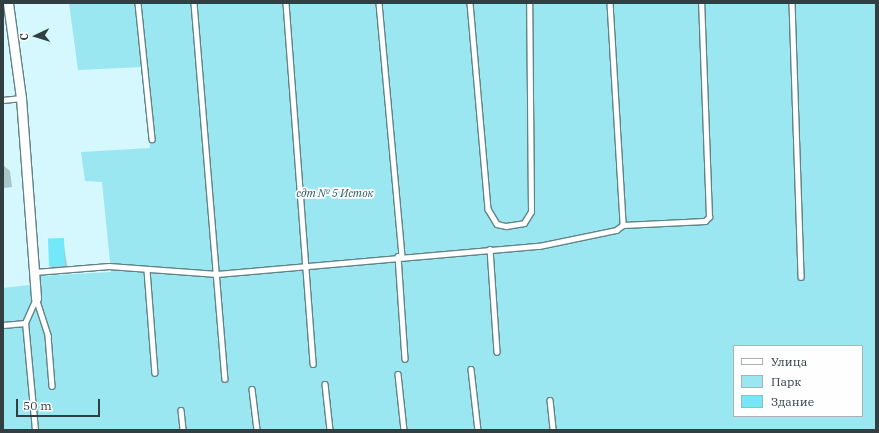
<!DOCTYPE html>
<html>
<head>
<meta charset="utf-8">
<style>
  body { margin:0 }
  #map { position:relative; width:879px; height:433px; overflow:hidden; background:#d4f8fd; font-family:"IBM Plex Serif",serif }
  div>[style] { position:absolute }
  .green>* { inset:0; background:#9ae7f2 }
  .shadow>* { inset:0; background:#0003 }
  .building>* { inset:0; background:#72e8f8; transform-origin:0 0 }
  .roads { filter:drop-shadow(1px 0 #618286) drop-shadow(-1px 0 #618286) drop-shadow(0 1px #618286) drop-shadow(0 -1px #618286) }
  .lane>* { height:4.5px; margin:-2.25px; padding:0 2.25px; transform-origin:2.25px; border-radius:2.25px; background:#fff }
  .street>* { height:9px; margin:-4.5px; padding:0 4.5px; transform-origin:4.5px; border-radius:4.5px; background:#fff }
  span { translate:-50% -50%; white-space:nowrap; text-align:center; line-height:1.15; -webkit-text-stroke:3.5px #fefefe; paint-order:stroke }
  .park-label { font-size:11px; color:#265a60; font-style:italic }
  .frame { position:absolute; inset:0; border:4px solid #313f42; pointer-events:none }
  .legend { position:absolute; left:733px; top:345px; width:130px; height:72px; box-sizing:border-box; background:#fefefe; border:1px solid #acb2b3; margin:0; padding:5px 7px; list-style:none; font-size:12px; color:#313f42 }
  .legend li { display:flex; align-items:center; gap:8px; height:20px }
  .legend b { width:20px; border:1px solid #acb2b3 }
  .north { position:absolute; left:16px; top:16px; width:40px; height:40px; -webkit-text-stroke:3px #fefefe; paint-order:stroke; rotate:266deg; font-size:11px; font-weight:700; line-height:16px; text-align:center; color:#313f42 }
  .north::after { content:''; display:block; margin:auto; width:14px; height:18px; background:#313f42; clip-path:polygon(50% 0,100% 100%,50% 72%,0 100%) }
  .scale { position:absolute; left:16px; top:399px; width:84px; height:18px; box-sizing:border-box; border:2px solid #313f42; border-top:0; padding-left:5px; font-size:12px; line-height:14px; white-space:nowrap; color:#313f42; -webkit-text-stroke:3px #fefefe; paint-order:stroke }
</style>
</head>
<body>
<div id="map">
  <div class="green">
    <div style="clip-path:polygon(evenodd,69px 3px,876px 3px,876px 430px,3px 430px,3px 288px,38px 284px,39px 276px,111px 272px,102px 182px,85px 181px,81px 152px,150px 148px,142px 67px,78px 70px,69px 3px,734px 346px,862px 346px,862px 416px,734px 416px,734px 346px)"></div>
  </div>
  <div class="shadow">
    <div style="clip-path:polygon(3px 165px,10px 171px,12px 187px,3px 188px)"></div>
    <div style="clip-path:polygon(63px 239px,68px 272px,54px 273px,51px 267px)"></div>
  </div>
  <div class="building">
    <div style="left:64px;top:238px;width:28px;height:16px;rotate:88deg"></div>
  </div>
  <div class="roads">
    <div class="lane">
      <div style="left:138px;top:3px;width:137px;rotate:84.1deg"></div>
      <div style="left:194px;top:3px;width:377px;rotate:85.3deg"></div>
      <div style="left:286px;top:3px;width:362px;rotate:85.7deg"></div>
      <div style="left:379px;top:3px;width:254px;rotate:84.8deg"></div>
      <div style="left:470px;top:3px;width:207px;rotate:85deg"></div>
      <div style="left:488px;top:209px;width:17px;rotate:59deg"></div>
      <div style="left:497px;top:224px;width:9px;rotate:13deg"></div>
      <div style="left:506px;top:226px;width:18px;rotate:-9deg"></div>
      <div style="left:524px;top:223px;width:13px;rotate:-58deg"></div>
      <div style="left:531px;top:212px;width:209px;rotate:-90.5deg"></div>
      <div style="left:610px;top:3px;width:222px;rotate:86.6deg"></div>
      <div style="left:792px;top:3px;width:274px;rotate:88.1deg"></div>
      <div style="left:3px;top:100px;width:18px;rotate:-6deg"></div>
      <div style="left:490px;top:249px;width:103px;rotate:86.1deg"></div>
      <div style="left:398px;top:256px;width:103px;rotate:86.1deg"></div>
      <div style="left:147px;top:270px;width:103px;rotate:85.6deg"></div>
      <div style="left:35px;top:272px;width:74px;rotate:-4.6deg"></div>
      <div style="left:109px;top:266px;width:108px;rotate:4.2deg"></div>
      <div style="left:217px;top:274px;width:323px;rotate:-5deg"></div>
      <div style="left:539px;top:246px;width:79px;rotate:-11.7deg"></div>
      <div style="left:616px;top:230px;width:9px;rotate:-36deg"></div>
      <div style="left:623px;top:225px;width:82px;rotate:-2.8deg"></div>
      <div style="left:705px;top:221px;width:6px;rotate:-45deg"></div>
      <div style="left:709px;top:217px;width:214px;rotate:-92.1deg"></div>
      <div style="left:36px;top:298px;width:40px;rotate:72deg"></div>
      <div style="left:48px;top:336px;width:50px;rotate:85.4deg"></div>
      <div style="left:3px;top:325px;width:22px;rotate:-5deg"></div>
      <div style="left:471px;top:369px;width:61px;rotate:83.5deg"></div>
      <div style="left:398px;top:374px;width:56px;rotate:83.9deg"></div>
      <div style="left:325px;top:384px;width:46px;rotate:83.8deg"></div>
      <div style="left:252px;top:389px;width:41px;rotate:83deg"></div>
      <div style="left:550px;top:400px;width:30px;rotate:84deg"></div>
      <div style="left:181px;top:410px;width:20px;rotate:84deg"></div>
      <div style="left:35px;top:430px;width:107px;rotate:-95.3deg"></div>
      <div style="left:25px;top:323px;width:27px;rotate:-66deg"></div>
    </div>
    <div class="street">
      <div style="left:8px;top:3px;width:96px;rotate:82.2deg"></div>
      <div style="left:21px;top:98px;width:201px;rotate:85.7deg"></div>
    </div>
  </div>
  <div class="park-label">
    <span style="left:335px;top:193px">сдт № 5 Исток</span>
  </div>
  <div class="frame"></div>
  <ul class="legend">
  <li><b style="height:5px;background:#fff"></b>Улица</li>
  <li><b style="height:11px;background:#9ae7f2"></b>Парк</li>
  <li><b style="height:11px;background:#72e8f8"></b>Здание</li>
  </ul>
  <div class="north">С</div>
  <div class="scale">50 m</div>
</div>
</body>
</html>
